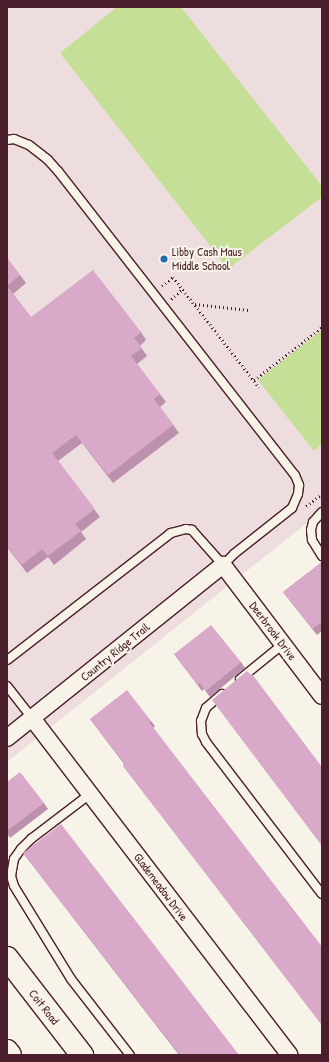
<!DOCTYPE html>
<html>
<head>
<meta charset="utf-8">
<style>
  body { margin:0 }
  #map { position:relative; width:329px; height:1062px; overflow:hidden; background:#f7f3e8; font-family:"Patrick Hand",sans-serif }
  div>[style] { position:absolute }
  .built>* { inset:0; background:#eedddf }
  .green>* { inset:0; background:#c5df96 }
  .path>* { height:2.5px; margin-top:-1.25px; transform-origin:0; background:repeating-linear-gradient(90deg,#4a1f2b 0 1px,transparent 0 4px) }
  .roads { filter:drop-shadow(1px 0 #4a1f2b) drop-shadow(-1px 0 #4a1f2b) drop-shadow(0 1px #4a1f2b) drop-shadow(0 -1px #4a1f2b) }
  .lane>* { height:8px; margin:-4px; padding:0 4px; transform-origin:4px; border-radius:4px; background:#f7f3e8 }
  .street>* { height:16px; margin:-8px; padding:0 8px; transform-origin:8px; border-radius:8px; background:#f7f3e8 }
  .secondary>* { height:22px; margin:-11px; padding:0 11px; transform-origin:11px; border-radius:11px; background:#f7f3e8 }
  .wall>* { inset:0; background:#bb91ad }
  .building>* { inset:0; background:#d9a9c9 }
  .dots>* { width:11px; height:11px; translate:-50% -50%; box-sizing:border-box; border:2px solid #f7f3e8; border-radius:50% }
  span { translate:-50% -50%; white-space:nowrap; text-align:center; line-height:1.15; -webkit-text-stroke:4px #f7f3e8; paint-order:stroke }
  .poi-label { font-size:12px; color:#4a1f2b }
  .left { translate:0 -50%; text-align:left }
  .street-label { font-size:12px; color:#4a1f2b }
  .frame { position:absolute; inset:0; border:8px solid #4a1f2b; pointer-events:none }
</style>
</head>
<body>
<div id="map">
  <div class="built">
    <div style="clip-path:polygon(7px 7px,322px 7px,322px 511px,7px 762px)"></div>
  </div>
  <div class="green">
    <div style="clip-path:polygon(117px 7px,181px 7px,322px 186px,322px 197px,228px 269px,60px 53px)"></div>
    <div style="clip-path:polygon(322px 330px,322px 444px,314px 451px,258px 380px)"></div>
  </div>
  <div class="path">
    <div style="left:162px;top:286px;width:14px;rotate:-39deg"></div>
    <div style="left:173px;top:277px;width:140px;rotate:52deg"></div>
    <div style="left:171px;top:299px;width:16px;rotate:-40deg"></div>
    <div style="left:195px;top:304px;width:54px;rotate:6.3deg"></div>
    <div style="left:254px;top:380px;width:86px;rotate:-37.9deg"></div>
    <div style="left:306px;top:506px;width:20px;rotate:-37deg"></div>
  </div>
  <div class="roads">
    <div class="lane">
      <div style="left:7px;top:140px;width:7px;rotate:-8deg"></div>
      <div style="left:14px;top:139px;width:16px;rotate:22deg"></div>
      <div style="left:29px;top:145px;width:24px;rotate:38deg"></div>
      <div style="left:48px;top:160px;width:15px;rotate:48deg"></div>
      <div style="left:58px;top:171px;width:385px;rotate:52.1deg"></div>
      <div style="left:295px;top:475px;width:11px;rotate:68deg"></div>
      <div style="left:299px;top:485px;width:9px;rotate:96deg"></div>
      <div style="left:298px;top:494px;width:15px;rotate:113deg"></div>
      <div style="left:292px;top:508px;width:74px;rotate:141.6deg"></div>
      <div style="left:234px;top:554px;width:16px;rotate:135deg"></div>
      <div style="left:223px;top:565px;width:47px;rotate:-131.5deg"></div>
      <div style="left:192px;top:530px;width:6px;rotate:-171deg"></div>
      <div style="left:186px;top:529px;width:16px;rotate:165deg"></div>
      <div style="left:171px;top:533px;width:207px;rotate:142.2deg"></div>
      <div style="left:322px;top:512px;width:13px;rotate:132deg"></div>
      <div style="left:313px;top:522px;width:8px;rotate:104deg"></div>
      <div style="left:311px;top:530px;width:10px;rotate:84deg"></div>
      <div style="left:312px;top:540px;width:19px;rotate:58deg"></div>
      <div style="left:240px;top:679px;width:55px;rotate:-39.1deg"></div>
      <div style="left:7px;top:686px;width:41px;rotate:52deg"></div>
      <div style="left:222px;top:694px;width:21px;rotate:139deg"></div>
      <div style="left:206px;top:708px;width:14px;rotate:111deg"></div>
      <div style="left:201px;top:721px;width:13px;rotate:86deg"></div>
      <div style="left:202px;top:734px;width:9px;rotate:63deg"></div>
      <div style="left:206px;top:742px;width:191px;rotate:52.7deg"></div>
      <div style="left:90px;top:794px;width:74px;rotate:142.7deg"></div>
      <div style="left:31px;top:839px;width:14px;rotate:135deg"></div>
      <div style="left:21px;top:849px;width:12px;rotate:125deg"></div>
      <div style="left:14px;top:859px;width:17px;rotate:100deg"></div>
      <div style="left:11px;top:876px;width:10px;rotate:73deg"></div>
      <div style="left:14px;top:886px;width:109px;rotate:58.5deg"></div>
      <div style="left:71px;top:979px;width:96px;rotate:52.2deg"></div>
    </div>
    <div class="street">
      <div style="left:32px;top:718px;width:424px;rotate:52.6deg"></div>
      <div style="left:7px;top:738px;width:277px;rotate:-38.7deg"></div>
      <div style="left:223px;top:565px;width:164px;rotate:52.9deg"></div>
    </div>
    <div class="secondary">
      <div style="left:7px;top:958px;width:123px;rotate:52.3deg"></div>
      <div style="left:7px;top:1051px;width:5px;rotate:53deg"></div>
    </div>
  </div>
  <div class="wall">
    <div style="clip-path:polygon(7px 258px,26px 283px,13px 294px,31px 317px,141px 332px,146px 340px,140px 346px,147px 356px,137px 364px,166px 402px,160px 407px,179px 433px,113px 483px,82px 443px,58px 461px,100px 517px,81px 532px,86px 539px,54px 565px,48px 557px,27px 573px,7px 547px)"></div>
    <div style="clip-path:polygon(322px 562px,322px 631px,317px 635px,283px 592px)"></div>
    <div style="clip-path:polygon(174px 654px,241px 662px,245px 668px,210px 697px,204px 689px,202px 691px)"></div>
    <div style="clip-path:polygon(90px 719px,151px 721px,155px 726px,153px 728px,322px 947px,322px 1025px,127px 771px,123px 766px,124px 764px)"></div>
    <div style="clip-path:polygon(7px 782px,44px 803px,48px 809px,10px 838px,7px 833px)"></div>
    <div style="clip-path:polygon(23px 853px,239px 1055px,179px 1055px)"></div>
  </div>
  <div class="building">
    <div style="clip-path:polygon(7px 258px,20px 275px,7px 286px)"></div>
    <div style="clip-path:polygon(93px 270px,141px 332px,134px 338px,142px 348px,131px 356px,160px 394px,154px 399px,173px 425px,108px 475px,76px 435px,52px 453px,95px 509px,75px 524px,81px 531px,48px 556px,42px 549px,22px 565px,7px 546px,7px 286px,31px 317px)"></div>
    <div style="clip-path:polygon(322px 562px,322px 622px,312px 629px,283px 592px)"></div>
    <div style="clip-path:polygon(211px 625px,241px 662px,206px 691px,200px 683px,198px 685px,174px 654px)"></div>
    <div style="clip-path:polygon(247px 671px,251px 675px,252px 674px,322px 767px,322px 846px,212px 700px)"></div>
    <div style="clip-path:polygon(127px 690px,151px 721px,149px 722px,322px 947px,322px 1025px,123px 766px,125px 764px,90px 719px)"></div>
    <div style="clip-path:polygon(20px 772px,44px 803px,7px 831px,7px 782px)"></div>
    <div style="clip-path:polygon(61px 824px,239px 1055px,180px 1055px,23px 853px)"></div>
  </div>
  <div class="dots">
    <div style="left:164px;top:259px;background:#1f6fb2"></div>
  </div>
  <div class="poi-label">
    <span class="left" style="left:172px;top:259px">Libby Cash Maus<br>Middle School</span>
  </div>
  <div class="street-label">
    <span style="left:273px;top:631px;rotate:53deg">Deerbrook Drive</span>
    <span style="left:115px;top:652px;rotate:-39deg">Country Ridge Trail</span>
    <span style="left:161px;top:887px;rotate:53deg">Glademeadow Drive</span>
    <span style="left:44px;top:1007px;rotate:52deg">Coit Road</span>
  </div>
  <div class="frame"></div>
</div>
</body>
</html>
